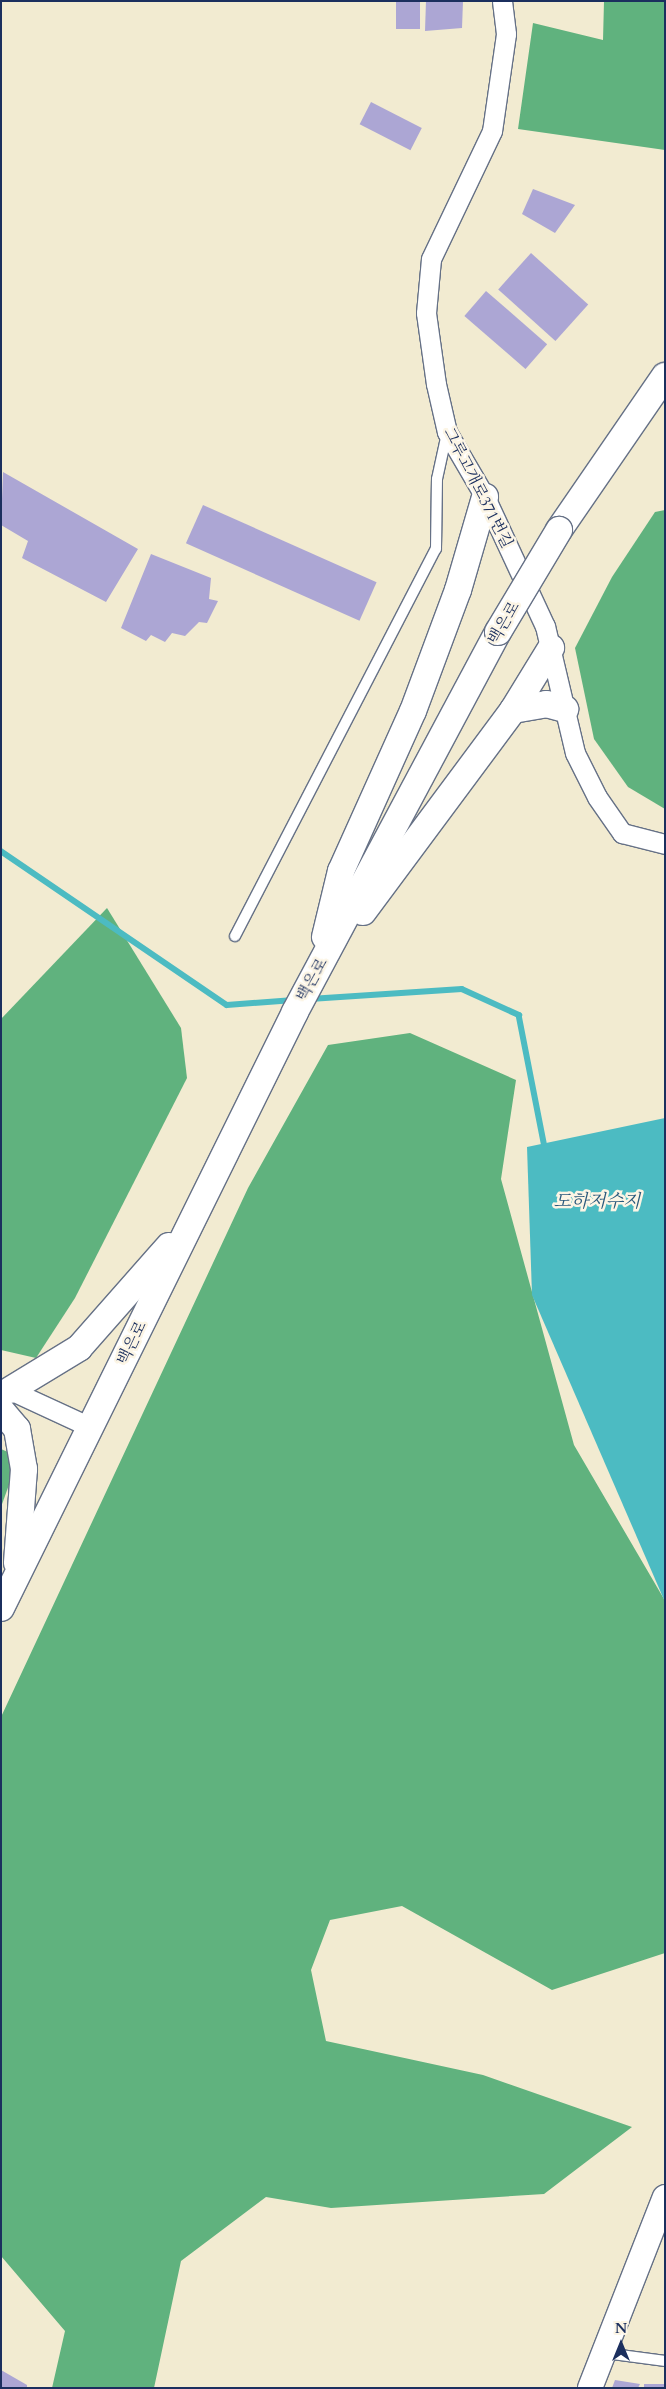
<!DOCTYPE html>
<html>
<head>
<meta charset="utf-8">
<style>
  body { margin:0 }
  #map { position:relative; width:666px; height:2389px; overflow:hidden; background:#f2ebd1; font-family:Cardo,"Noto Serif KR",serif }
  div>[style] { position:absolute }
  .forest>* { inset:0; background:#60b27e }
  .water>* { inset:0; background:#4cbbc2 }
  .stream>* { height:5.5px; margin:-2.75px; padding:0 2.75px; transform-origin:2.75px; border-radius:2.75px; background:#4cbbc2 }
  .building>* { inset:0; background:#aca6d4; transform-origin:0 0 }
  .roads { filter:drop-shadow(1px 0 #667186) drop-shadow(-1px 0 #667186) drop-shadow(0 1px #667186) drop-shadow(0 -1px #667186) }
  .service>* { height:10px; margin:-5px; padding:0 5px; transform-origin:5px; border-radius:5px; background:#fff }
  .minor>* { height:19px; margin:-9.5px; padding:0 9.5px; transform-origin:9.5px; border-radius:9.5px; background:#fff }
  .tertiary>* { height:24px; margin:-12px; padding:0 12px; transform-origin:12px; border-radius:12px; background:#fff }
  .secondary>* { height:26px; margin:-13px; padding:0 13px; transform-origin:13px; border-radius:13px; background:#fff }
  .bridges { filter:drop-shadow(1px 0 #667186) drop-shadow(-1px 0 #667186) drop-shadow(0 1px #667186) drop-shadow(0 -1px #667186) }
  .secondary-bridge>* { height:26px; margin:-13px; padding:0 13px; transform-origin:13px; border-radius:13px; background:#fff }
  span { translate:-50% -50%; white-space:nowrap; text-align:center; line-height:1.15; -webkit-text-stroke:5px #fcf5e5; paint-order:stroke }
  .street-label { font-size:16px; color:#1b2f5e }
  .water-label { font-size:18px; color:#2a597c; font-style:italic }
  .frame { position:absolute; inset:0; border:2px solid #1b2f5e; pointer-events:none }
  .north { position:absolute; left:596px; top:2319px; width:50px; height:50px; -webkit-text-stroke:4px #fcf5e5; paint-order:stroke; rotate:0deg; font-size:14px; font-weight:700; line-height:20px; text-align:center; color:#1b2f5e }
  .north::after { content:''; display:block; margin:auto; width:18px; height:22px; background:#1b2f5e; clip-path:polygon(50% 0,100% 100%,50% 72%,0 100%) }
</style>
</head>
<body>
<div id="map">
  <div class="forest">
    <div style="clip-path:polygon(604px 1px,665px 1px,665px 150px,518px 129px,533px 23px,603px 40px)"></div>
    <div style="clip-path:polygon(665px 510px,665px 809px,628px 787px,594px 739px,575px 648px,612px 577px,655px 512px)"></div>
    <div style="clip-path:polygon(107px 908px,181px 1028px,187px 1078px,75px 1298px,36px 1358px,1px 1350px,1px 1019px)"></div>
    <div style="clip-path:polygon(410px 1033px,516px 1080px,501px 1179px,574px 1445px,664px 1599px,665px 1953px,552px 1990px,402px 1906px,330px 1920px,311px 1970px,326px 2041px,483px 2075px,632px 2127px,544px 2194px,331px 2208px,266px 2197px,181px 2261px,154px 2388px,52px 2388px,65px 2331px,1px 2256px,1px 1717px,248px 1188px,328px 1045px)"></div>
    <div style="clip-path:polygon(1px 1449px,19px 1457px,1px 1507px)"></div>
  </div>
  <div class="water">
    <div style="clip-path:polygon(665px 1118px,665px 1602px,532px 1295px,527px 1147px)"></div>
  </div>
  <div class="stream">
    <div style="left:1px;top:851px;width:273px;rotate:34.3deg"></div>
    <div style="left:227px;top:1005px;width:67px;rotate:-4.3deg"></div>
    <div style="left:310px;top:999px;width:152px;rotate:-3.8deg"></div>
    <div style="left:462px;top:989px;width:63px;rotate:24.5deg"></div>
    <div style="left:519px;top:1015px;width:130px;rotate:78.9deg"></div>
  </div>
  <div class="building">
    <div style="left:396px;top:1px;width:24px;height:28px"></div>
    <div style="clip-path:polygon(426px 1px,463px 1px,462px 28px,425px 31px)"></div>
    <div style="left:371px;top:102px;width:57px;height:25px;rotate:27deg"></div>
    <div style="clip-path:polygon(533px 189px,575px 205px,555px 233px,522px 214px)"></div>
    <div style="left:531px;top:253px;width:77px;height:49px;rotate:42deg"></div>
    <div style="left:486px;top:291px;width:81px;height:33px;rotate:41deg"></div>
    <div style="clip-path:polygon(3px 472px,138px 549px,106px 602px,22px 558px,28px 541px,1px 525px)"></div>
    <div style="left:203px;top:505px;width:190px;height:42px;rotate:24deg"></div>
    <div style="clip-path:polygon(151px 554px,211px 578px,209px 599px,218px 601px,207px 623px,199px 622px,185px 636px,172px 633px,165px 642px,151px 635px,146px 641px,121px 628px)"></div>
    <div style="clip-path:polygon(1px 2370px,27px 2385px,27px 2388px,1px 2388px)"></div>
    <div style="clip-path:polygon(615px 2380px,640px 2384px,638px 2388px,612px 2388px)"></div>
    <div style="left:644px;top:2384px;width:21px;height:4px"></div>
  </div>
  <div class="roads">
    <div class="service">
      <div style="left:235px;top:936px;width:436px;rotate:-62.6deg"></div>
      <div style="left:436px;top:549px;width:70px;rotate:-89.2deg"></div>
      <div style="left:437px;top:479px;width:47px;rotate:-77.7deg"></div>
      <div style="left:605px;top:2353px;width:61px;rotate:7.6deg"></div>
    </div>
    <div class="minor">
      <div style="left:502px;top:1px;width:33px;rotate:83deg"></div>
      <div style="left:506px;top:34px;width:98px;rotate:98.2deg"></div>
      <div style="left:492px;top:131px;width:142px;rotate:115.5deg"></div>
      <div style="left:431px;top:259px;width:54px;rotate:95.3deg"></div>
      <div style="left:426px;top:313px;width:72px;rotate:82deg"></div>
      <div style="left:436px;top:384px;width:49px;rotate:77.1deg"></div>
      <div style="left:447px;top:432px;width:75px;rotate:59.7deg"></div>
      <div style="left:485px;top:497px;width:142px;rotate:65.1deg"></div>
      <div style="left:545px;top:626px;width:130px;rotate:76.7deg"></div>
      <div style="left:575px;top:753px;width:49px;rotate:63.4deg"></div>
      <div style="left:597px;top:797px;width:44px;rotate:55.2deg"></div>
      <div style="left:622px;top:833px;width:44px;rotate:14.3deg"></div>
      <div style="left:1px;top:1394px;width:10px;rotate:-24deg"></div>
      <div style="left:10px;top:1390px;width:88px;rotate:24.8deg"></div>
    </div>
    <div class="tertiary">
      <div style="left:590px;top:2388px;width:205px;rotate:-68.6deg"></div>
    </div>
    <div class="secondary">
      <div style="left:559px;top:530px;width:187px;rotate:-55.5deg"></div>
      <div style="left:513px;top:710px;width:34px;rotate:-10deg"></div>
      <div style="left:546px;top:704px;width:20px;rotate:15deg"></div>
      <div style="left:363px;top:912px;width:252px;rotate:-53.4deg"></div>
      <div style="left:513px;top:710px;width:73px;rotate:-58.5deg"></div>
      <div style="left:325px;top:937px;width:68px;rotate:-76.4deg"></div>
      <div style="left:341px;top:871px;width:175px;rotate:-65.8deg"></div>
      <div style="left:413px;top:711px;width:129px;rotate:-69.6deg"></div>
      <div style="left:458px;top:590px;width:97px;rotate:-73.8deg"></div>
      <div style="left:10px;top:1390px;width:81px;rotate:-31.3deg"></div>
      <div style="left:79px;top:1348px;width:136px;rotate:-48.6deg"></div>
      <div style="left:1px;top:1410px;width:25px;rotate:50deg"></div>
      <div style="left:17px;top:1429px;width:41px;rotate:80.1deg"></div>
      <div style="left:24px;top:1469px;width:94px;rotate:94.3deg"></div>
      <div style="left:1px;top:1608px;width:665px;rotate:-63.74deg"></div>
      <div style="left:295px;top:1012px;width:431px;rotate:-61.9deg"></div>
    </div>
  </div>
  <div class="bridges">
    <div class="secondary-bridge">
      <div style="left:498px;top:632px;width:119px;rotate:-59.1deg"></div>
    </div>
  </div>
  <div class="street-label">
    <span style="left:478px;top:488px;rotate:63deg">그루고개로371번길</span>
    <span style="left:504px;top:623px;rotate:-60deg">백은로</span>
    <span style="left:312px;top:980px;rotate:-61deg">백은로</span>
    <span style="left:132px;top:1343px;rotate:-64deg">백은로</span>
  </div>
  <div class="water-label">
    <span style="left:597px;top:1202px">도하저수지</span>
  </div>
  <div class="frame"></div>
  <div class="north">N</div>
</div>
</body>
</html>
